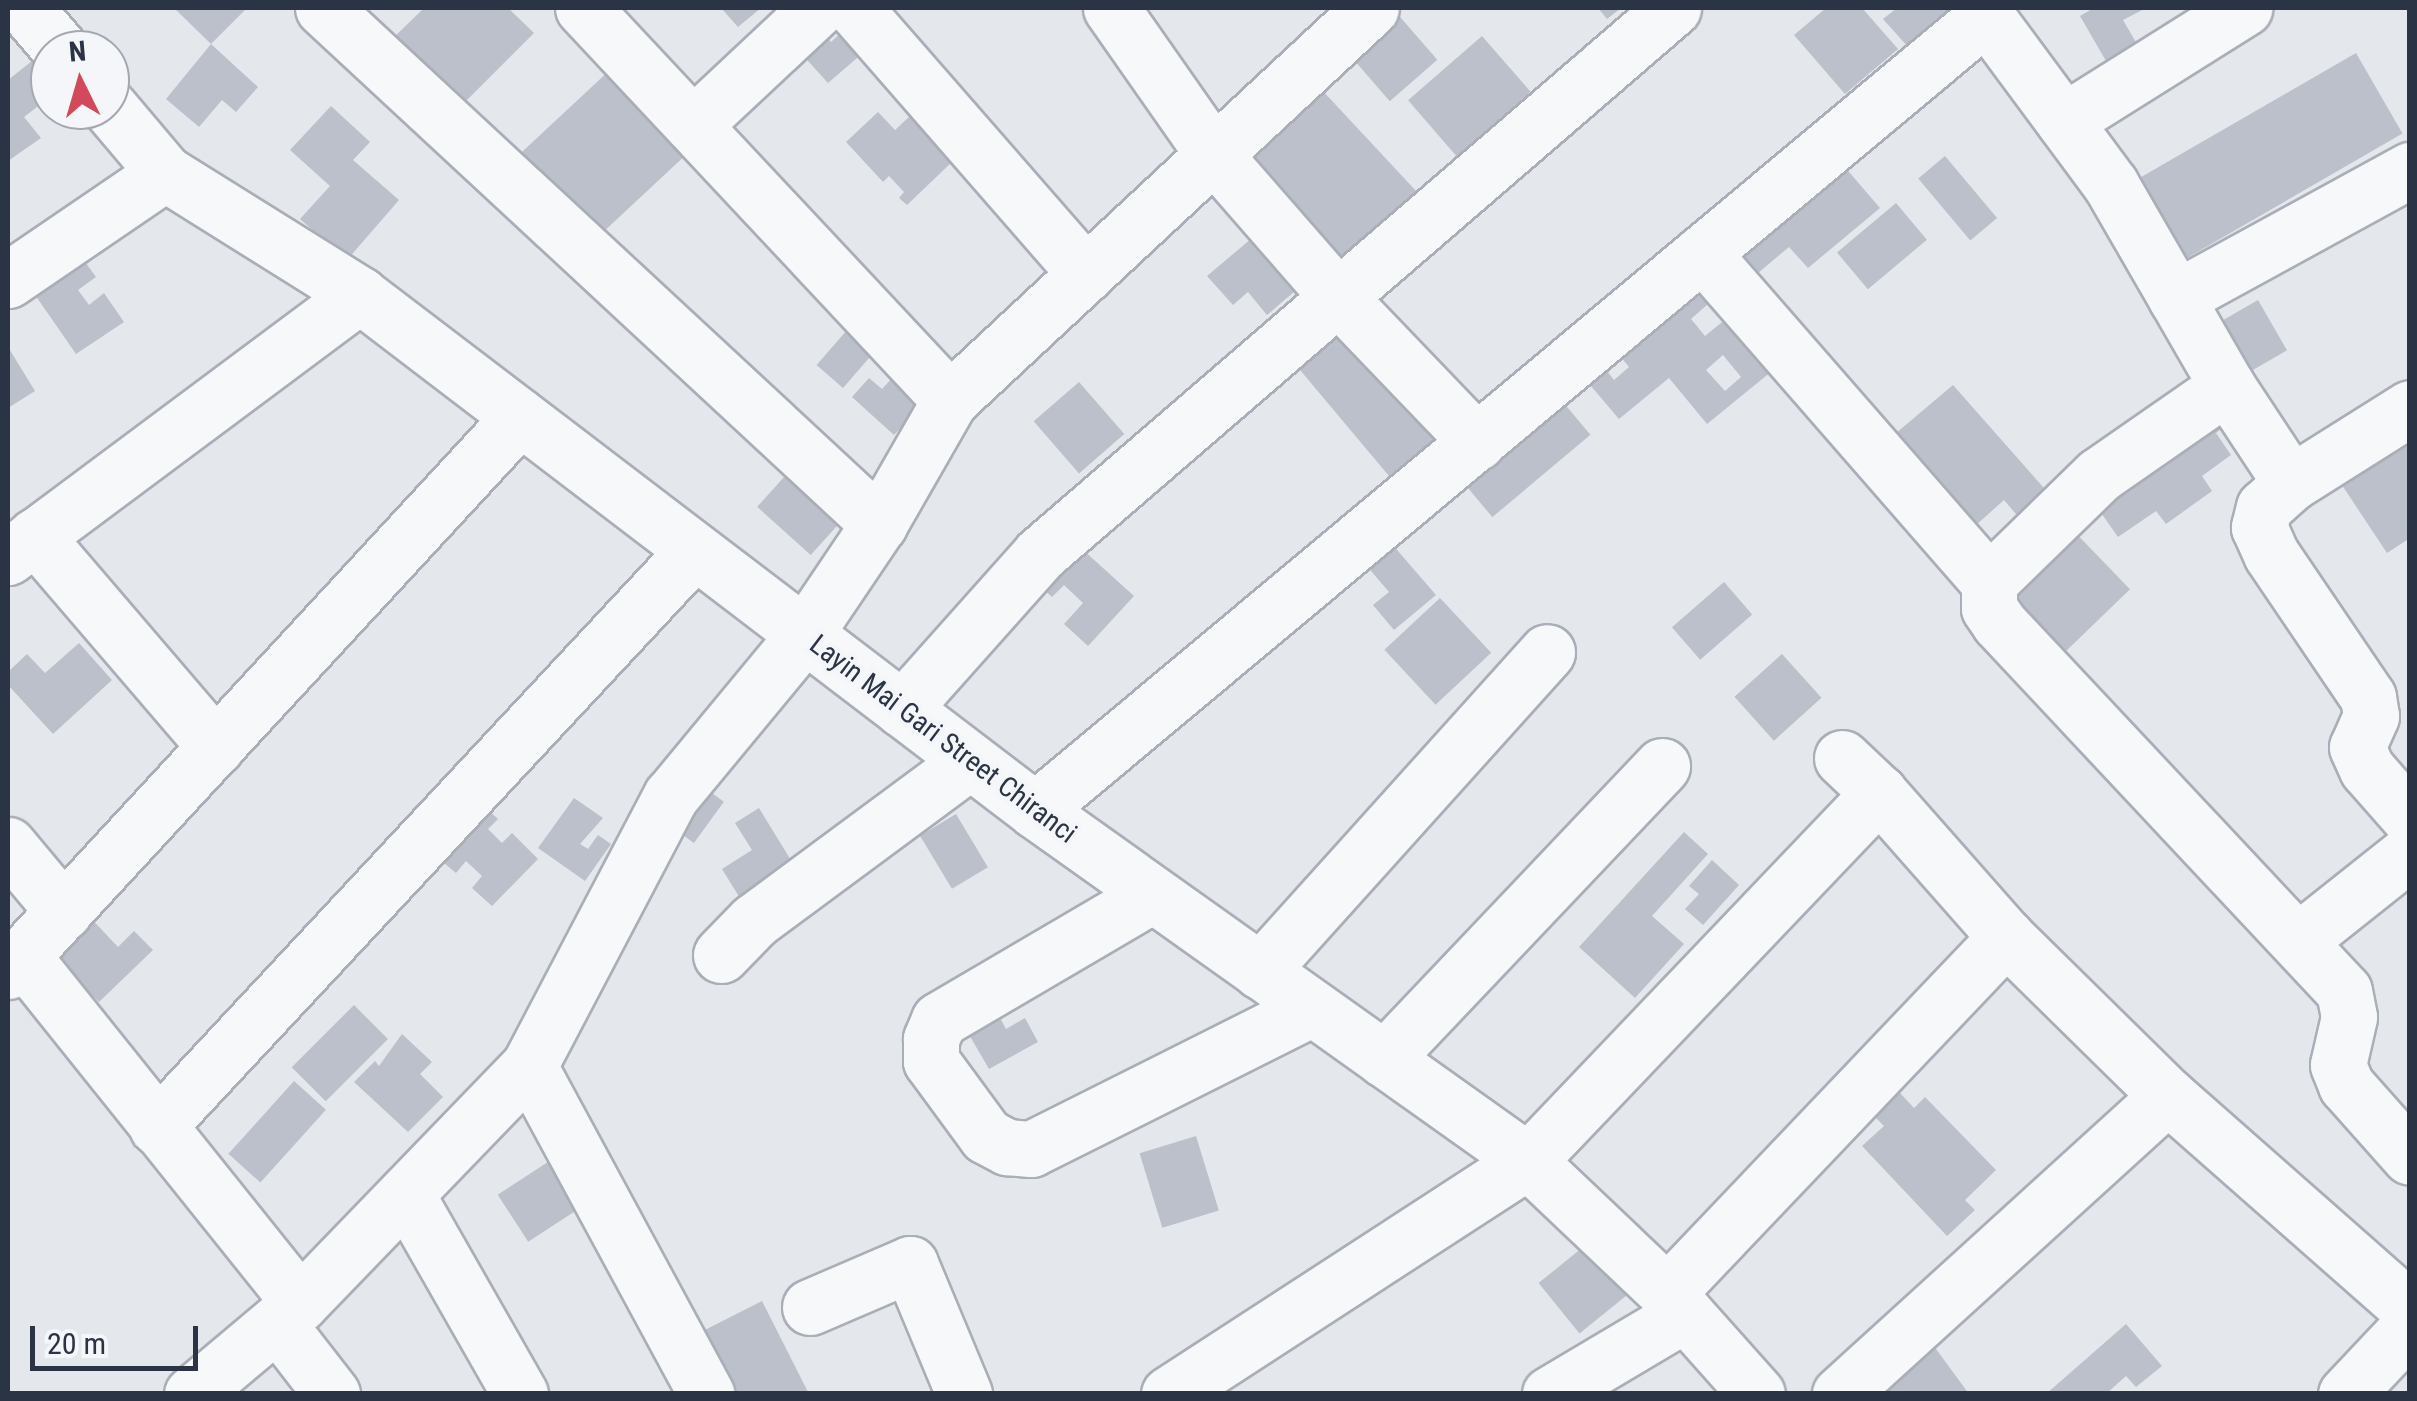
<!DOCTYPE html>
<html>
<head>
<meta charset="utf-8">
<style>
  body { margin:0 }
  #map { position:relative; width:2417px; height:1401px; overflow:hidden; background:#e4e7ec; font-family:"Roboto Condensed",sans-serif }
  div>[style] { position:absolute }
  .building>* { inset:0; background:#bbc0ca; transform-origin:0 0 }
  .roads { filter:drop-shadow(2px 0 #a9aeb7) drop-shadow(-2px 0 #a9aeb7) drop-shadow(0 2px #a9aeb7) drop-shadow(0 -2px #a9aeb7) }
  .minor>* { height:55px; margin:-27.5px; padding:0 27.5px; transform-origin:27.5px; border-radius:27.5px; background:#f7f8fa }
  span { translate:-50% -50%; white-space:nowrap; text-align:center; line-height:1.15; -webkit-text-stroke:9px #f4f6f9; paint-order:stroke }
  .street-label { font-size:28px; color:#2b3445 }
  .frame { position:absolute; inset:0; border:10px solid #2b3445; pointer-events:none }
  .north { position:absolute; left:30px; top:30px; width:100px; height:100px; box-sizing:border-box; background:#f4f6f9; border:2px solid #a4a8b1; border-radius:50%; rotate:355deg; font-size:28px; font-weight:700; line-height:40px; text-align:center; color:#2b3445 }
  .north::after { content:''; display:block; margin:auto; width:35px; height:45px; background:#d1495b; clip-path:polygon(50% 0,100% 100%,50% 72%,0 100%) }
  .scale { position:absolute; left:30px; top:1326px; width:168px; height:45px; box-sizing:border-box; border:5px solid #2b3445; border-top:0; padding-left:12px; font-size:30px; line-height:35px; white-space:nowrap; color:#2b3445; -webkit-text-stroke:8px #f4f6f9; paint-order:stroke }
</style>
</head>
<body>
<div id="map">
  <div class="building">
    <div style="clip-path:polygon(174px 8px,247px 8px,211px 44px)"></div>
    <div style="clip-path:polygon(424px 8px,508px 8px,534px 33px,455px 112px,387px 44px)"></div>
    <div style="clip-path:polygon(721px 8px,761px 8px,738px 27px)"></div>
    <div style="clip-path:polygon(1598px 8px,1621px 8px,1607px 19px)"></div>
    <div style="clip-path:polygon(1826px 8px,1862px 8px,1898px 49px,1845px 94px,1794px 35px)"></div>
    <div style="clip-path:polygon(1897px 8px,1957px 8px,1909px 48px,1883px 19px)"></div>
    <div style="clip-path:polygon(2094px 8px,2146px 8px,2123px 20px,2137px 44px,2106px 61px,2080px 16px)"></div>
    <div style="left:1394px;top:10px;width:66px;height:63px;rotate:49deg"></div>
    <div style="clip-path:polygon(812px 20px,831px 42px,845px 29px,864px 52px,828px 83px,789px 40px)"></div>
    <div style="left:1482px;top:36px;width:74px;height:98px;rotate:49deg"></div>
    <div style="clip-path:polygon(211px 44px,258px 87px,236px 112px,222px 100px,199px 127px,166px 99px)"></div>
    <div style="left:2356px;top:53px;width:93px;height:261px;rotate:60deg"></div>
    <div style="clip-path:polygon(32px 61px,50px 84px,50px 97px,24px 117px,41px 138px,8px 161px,8px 80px)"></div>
    <div style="left:612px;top:68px;width:114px;height:129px;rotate:47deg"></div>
    <div style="left:1307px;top:74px;width:161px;height:106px;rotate:47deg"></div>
    <div style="clip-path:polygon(331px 106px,370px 142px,353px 160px,399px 200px,347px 260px,300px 219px,330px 186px,290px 150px)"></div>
    <div style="clip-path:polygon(878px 112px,895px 130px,910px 116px,953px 161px,907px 205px,899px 198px,904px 192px,889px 176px,883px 182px,846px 142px)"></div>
    <div style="left:1945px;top:156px;width:81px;height:35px;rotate:50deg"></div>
    <div style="clip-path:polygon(1837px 158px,1880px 208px,1808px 268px,1789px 247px,1758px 273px,1733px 244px)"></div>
    <div style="left:1896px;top:203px;width:48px;height:77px;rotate:50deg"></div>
    <div style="clip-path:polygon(1258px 233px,1302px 285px,1267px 315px,1248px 292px,1233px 305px,1207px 276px)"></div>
    <div style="clip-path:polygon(83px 259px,96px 277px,78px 290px,89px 305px,104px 293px,124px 322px,76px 354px,33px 292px)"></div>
    <div style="clip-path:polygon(evenodd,1697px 274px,1716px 297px,1691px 319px,1705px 336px,1727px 318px,1772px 371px,1707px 424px,1669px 378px,1619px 419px,1579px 372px,1601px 354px,1612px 367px,1607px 371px,1614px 380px,1629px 367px,1611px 345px,1697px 274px,1723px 355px,1741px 377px,1725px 391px,1706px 370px,1723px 355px)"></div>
    <div style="left:2258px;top:300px;width:58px;height:56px;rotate:60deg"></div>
    <div style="left:1343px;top:317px;width:156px;height:67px;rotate:50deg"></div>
    <div style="left:854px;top:322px;width:35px;height:57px;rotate:41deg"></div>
    <div style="clip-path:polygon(8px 347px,35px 391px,8px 408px)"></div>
    <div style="clip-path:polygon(895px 375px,925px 402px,894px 435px,852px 397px,869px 378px,882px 389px)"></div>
    <div style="left:1079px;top:382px;width:69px;height:60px;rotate:49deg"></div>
    <div style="clip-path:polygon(1953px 385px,2050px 495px,2021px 520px,2004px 500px,1975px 526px,1895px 434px)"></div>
    <div style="left:1557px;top:395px;width:52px;height:128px;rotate:50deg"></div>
    <div style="clip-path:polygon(2211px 407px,2225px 426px,2216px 433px,2231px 455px,2202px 476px,2212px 491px,2166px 524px,2156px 511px,2118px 537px,2092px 500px)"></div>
    <div style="clip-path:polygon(2410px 434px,2410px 538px,2387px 553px,2334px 473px)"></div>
    <div style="left:794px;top:466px;width:72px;height:55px;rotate:42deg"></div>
    <div style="left:2064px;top:521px;width:95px;height:96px;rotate:46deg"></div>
    <div style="clip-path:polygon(1385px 536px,1436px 595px,1394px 630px,1373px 605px,1389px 592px,1359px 557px)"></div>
    <div style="clip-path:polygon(1082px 549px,1134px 596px,1088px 646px,1064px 624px,1083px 603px,1064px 585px,1052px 597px,1031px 578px,1044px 565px,1057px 577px)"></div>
    <div style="left:1724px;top:582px;width:43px;height:69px;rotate:49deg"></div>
    <div style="left:1440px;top:598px;width:75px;height:76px;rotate:47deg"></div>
    <div style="clip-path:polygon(79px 643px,112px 680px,53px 734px,8px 685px,8px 672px,27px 654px,45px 673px)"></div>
    <div style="left:1782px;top:654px;width:59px;height:64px;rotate:48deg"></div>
    <div style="left:698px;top:783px;width:32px;height:51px;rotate:36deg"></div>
    <div style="clip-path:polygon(574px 798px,603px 818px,580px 844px,588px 849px,598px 835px,611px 844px,585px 881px,538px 848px)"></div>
    <div style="clip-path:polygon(484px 806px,498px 819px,488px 829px,502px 843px,512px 833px,538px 859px,492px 906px,472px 888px,482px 876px,466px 861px,456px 873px,444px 863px)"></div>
    <div style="clip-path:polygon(759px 808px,800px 875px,746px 908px,722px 869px,752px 850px,735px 823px)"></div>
    <div style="left:956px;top:814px;width:62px;height:42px;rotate:59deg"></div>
    <div style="clip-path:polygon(1684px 832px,1708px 854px,1652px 916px,1684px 944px,1635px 998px,1579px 947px)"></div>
    <div style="clip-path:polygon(1712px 860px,1739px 885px,1703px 925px,1685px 909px,1699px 894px,1689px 886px)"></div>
    <div style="clip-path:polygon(84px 911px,118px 947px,134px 931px,153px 950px,99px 1002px,46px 948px)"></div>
    <div style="left:354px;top:1005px;width:48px;height:88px;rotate:45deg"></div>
    <div style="clip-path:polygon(957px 1014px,998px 1014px,1006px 1029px,1025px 1018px,1038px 1042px,989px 1069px)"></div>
    <div style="clip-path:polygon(402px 1034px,432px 1062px,420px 1074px,443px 1097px,408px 1132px,354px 1082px,375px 1061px,379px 1066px)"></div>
    <div style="left:294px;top:1081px;width:43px;height:98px;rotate:42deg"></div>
    <div style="clip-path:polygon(1900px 1093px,1914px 1108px,1925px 1097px,1996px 1170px,1965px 1200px,1975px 1210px,1947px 1236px,1862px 1146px,1884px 1126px,1875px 1117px)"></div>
    <div style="left:1196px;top:1136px;width:78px;height:59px;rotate:73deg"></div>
    <div style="left:548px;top:1162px;width:56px;height:60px;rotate:57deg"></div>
    <div style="left:1593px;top:1239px;width:65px;height:70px;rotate:51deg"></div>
    <div style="clip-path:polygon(762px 1301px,808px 1392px,804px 1394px,725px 1394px,695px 1335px)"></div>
    <div style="clip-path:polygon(2126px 1324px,2162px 1366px,2136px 1387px,2126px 1376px,2106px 1394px,2046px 1394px)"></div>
    <div style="clip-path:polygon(1928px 1338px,1969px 1394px,1872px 1394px)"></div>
  </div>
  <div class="roads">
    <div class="minor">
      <div style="left:25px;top:8px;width:55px;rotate:49.4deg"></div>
      <div style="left:323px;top:8px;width:759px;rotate:42.86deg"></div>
      <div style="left:583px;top:8px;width:537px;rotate:46.89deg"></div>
      <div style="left:854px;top:8px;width:353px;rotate:48.9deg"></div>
      <div style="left:1111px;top:8px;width:179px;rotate:55deg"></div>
      <div style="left:1214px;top:155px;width:186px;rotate:48.9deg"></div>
      <div style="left:1336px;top:295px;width:204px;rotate:46.2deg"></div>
      <div style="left:1980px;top:8px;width:220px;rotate:53.5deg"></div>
      <div style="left:2111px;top:185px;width:232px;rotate:60deg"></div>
      <div style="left:2227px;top:386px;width:116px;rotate:56.6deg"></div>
      <div style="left:110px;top:108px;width:85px;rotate:49.8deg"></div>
      <div style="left:165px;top:173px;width:230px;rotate:32deg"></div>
      <div style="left:360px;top:295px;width:849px;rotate:37.34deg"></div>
      <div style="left:1035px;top:810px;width:605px;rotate:35.45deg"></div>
      <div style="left:1528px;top:1161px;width:192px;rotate:43.5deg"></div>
      <div style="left:1667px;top:1293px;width:135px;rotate:48.3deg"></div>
      <div style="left:2064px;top:121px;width:213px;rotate:-32.1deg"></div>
      <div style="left:693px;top:125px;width:171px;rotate:-43.1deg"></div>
      <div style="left:1702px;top:253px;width:437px;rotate:48.9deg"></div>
      <div style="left:1989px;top:582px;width:153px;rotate:-44.2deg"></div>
      <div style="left:2099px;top:475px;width:156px;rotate:-34.8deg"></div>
      <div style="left:8px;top:280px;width:190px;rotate:-34.3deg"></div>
      <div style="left:2176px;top:298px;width:267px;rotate:-28.7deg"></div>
      <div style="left:2410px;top:408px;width:141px;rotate:147.8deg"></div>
      <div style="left:2291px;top:483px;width:36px;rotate:138deg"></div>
      <div style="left:2264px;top:507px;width:21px;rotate:104deg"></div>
      <div style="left:2259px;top:527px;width:30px;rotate:66deg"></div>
      <div style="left:2271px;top:554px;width:173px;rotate:55.9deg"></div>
      <div style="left:2368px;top:697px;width:19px;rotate:81deg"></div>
      <div style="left:2371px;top:716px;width:34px;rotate:114deg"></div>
      <div style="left:2357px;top:747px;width:24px;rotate:66deg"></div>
      <div style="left:2367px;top:769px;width:65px;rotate:48.7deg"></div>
      <div style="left:35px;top:536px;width:278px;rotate:49.4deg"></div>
      <div style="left:8px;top:557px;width:439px;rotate:-36.7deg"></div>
      <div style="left:1989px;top:582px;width:26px;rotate:90deg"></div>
      <div style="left:1989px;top:608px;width:18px;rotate:56deg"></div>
      <div style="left:1999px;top:623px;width:504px;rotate:46.85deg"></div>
      <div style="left:2344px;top:991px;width:26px;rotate:79deg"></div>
      <div style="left:2349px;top:1017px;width:49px;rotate:102.9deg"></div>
      <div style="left:2338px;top:1065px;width:22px;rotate:68deg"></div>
      <div style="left:2346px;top:1085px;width:96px;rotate:48.4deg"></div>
      <div style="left:902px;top:709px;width:208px;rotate:-48.3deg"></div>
      <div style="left:1040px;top:554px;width:836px;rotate:-40.78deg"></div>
      <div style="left:1842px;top:758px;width:51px;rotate:43.4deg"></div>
      <div style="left:1879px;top:793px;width:192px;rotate:48.6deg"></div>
      <div style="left:2006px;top:937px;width:227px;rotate:44.5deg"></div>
      <div style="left:2168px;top:1096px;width:322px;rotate:41.4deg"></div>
      <div style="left:1035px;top:810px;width:1239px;rotate:-39.86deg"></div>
      <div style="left:8px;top:845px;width:87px;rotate:50.1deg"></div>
      <div style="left:1152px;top:895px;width:247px;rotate:149.6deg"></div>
      <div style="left:939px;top:1020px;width:21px;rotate:113deg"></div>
      <div style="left:931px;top:1039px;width:22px;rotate:90deg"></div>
      <div style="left:931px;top:1061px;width:93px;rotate:53.7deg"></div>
      <div style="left:986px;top:1136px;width:24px;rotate:28deg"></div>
      <div style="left:1007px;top:1147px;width:24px;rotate:5deg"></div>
      <div style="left:1031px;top:1149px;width:315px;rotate:-26.6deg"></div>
      <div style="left:2298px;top:941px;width:143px;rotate:-38.5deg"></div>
      <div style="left:721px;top:955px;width:47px;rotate:-45.9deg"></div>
      <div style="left:754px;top:921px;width:269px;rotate:-36.5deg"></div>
      <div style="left:23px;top:957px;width:443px;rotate:51.3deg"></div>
      <div style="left:8px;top:971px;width:754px;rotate:-47.26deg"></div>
      <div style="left:1260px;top:971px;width:429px;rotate:-48deg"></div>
      <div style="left:1384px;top:1059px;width:404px;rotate:-46.5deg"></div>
      <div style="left:529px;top:1066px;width:373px;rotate:61.6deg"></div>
      <div style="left:157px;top:1127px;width:787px;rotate:-47.01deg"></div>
      <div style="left:406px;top:1194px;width:230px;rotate:60.3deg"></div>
      <div style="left:1667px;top:1293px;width:492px;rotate:-46.4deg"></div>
      <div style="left:810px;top:1307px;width:109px;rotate:-23.3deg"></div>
      <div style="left:910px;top:1264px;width:141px;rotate:67.4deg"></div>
      <div style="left:277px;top:1323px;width:90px;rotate:52.2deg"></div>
      <div style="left:192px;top:1394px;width:141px;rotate:-40.1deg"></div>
      <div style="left:300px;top:1303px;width:330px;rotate:-46deg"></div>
      <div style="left:529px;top:1066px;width:305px;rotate:-62.3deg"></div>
      <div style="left:671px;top:796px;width:209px;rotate:-50.4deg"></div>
      <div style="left:804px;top:635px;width:134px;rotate:-56deg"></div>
      <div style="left:879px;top:524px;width:143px;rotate:-60.2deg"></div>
      <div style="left:950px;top:400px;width:575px;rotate:-42.96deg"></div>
      <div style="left:1169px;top:1394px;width:428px;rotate:-33deg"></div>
      <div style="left:1528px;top:1161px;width:509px;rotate:-46.35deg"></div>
      <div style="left:1550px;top:1394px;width:157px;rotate:-30.7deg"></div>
      <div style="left:1840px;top:1394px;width:443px;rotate:-42.3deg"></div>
      <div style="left:2346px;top:1394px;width:93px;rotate:-46.7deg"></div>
    </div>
  </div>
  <div class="street-label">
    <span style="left:943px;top:739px;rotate:37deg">Layin Mai Gari Street Chiranci</span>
  </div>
  <div class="frame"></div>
  <div class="north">N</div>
  <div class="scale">20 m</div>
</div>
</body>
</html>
